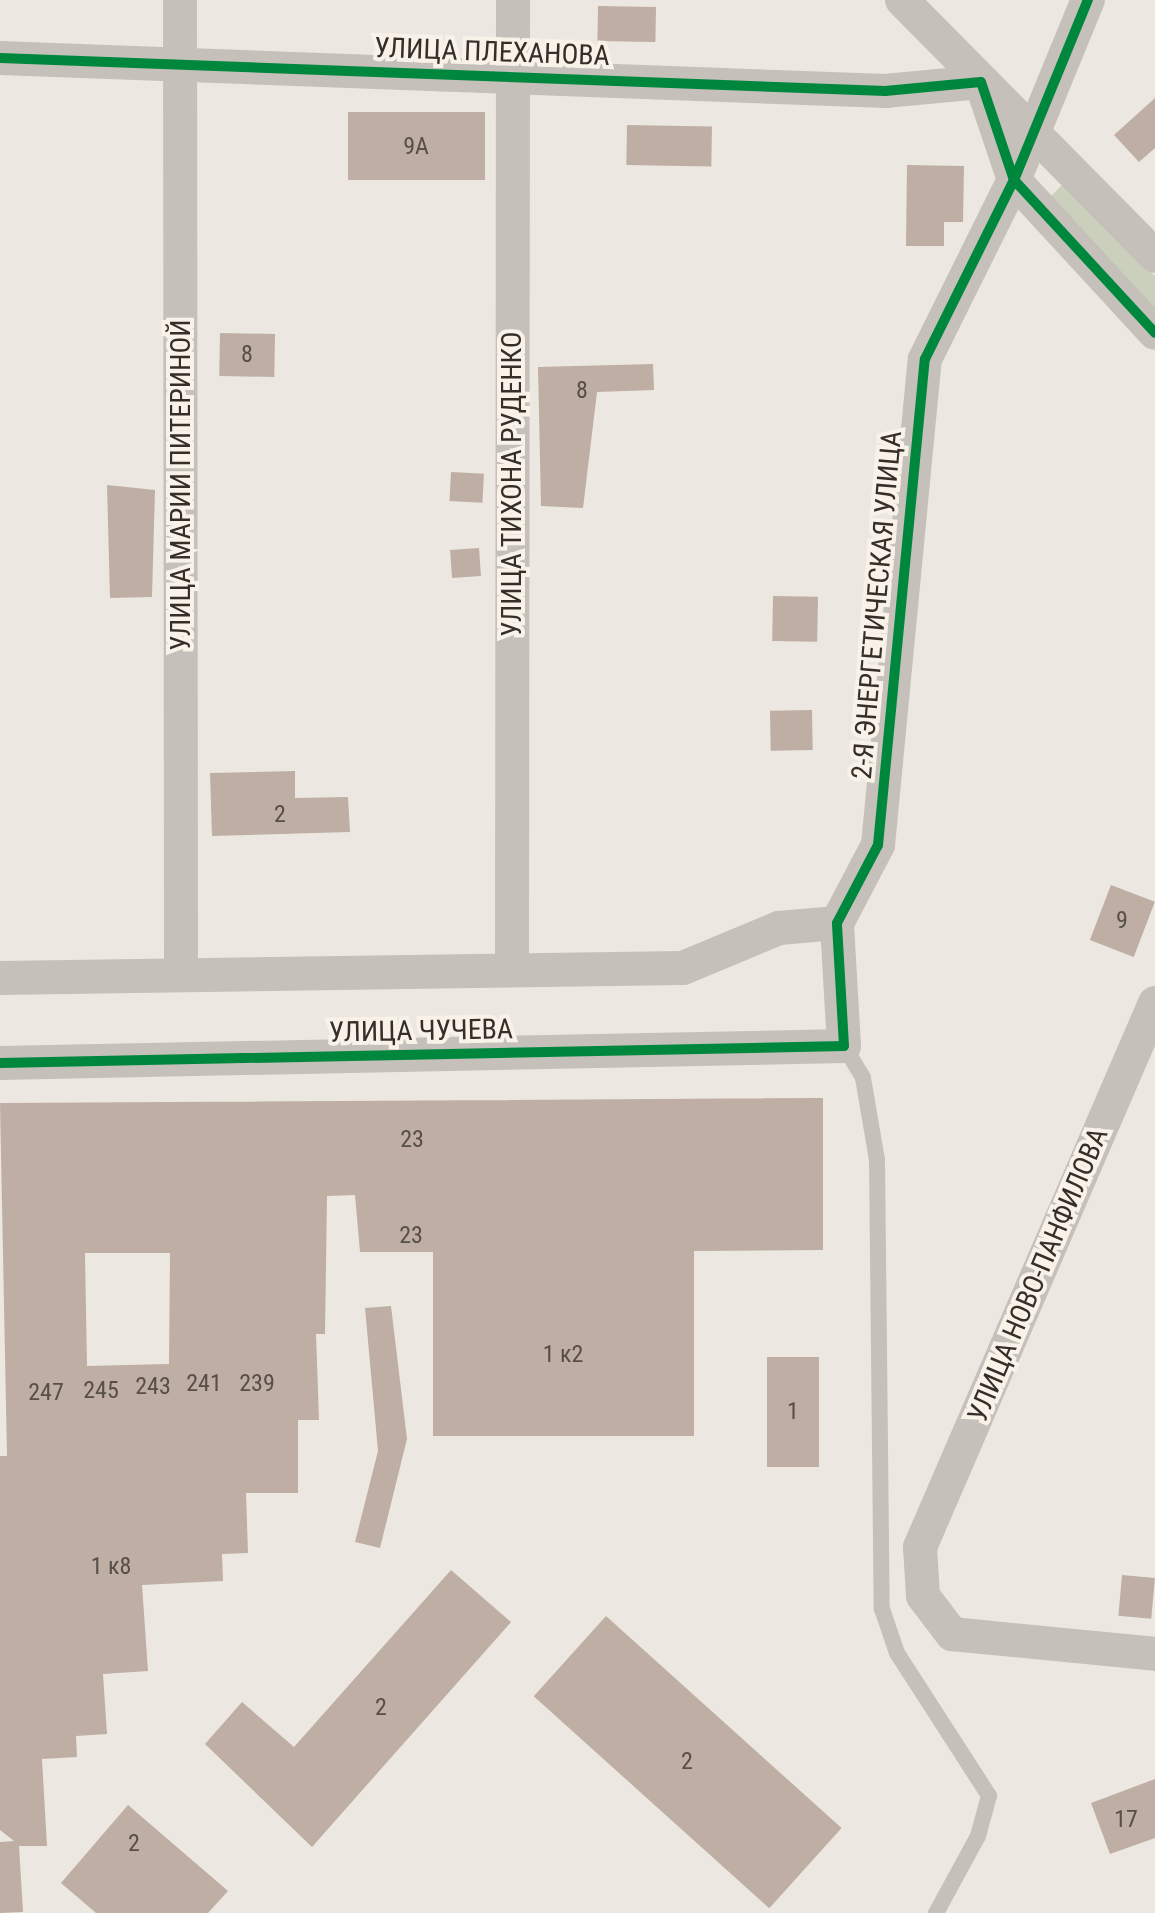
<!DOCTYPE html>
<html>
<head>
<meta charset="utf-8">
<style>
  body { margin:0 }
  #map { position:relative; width:1155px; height:1913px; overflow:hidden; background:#ece8e1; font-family:"Roboto Condensed",sans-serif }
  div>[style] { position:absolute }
  .green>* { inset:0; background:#cbd0bc }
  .building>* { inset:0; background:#beaea4; transform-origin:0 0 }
  .service>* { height:16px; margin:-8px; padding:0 8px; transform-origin:8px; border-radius:8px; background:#c5c0ba }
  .minor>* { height:34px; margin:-17px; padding:0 17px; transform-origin:17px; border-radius:17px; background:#c5c0ba }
  .cycleway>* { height:10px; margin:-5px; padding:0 5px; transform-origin:5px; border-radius:5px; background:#00873e }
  span { translate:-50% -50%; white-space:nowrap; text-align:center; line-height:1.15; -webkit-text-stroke:8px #f8f2e9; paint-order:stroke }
  .number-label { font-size:24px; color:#574e48 }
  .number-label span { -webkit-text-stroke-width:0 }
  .street-label { font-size:28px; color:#352e29 }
</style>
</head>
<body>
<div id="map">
  <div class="green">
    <div style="clip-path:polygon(1064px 183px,1155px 276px,1155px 312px,1047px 200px)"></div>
  </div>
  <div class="building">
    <div style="left:598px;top:6px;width:58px;height:35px;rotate:1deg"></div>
    <div style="clip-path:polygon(1155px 98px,1155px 148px,1139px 162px,1114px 135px)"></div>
    <div style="left:348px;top:112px;width:137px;height:68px"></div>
    <div style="left:627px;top:125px;width:85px;height:40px;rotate:1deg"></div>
    <div style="clip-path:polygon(907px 165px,964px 166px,963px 222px,944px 222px,944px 246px,906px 246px)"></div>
    <div style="left:220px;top:333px;width:55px;height:43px;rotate:1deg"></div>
    <div style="clip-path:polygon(653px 364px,654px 390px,597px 392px,583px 508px,541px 506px,538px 367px)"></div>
    <div style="left:451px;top:472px;width:33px;height:29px;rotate:3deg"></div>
    <div style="clip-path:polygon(107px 485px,155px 490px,152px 597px,110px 598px)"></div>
    <div style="left:479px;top:548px;width:28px;height:29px;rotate:86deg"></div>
    <div style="left:773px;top:596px;width:45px;height:45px;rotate:1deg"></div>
    <div style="left:812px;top:710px;width:40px;height:42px;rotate:89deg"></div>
    <div style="clip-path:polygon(295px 771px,295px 798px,348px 797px,350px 832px,212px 836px,210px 773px)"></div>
    <div style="left:1111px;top:885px;width:47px;height:59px;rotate:21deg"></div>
    <div style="clip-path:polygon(evenodd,823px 1098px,823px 1250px,694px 1251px,694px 1436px,433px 1436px,433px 1252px,360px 1252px,355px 1195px,327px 1196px,325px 1334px,316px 1334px,319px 1420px,298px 1420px,298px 1493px,246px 1493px,248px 1553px,222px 1554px,223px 1581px,142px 1585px,148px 1671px,103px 1674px,107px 1734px,76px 1736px,77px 1757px,42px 1759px,47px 1846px,19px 1846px,23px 1912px,0 1913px,0 1842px,14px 1841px,0 1830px,0 1456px,7px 1456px,0 1103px,823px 1098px,85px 1253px,170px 1253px,169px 1364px,87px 1366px,85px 1253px)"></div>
    <div style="clip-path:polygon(391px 1306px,407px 1439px,380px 1548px,355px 1542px,378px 1451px,365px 1308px)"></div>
    <div style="left:767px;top:1357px;width:52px;height:110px"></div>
    <div style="clip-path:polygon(451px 1570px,511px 1622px,312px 1847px,205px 1744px,242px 1702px,294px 1747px)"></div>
    <div style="left:1122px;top:1575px;width:33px;height:41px;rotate:5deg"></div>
    <div style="left:606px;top:1616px;width:317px;height:108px;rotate:42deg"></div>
    <div style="clip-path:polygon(1155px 1779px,1155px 1838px,1110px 1854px,1091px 1803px)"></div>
    <div style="clip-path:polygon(128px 1805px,228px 1891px,208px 1913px,96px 1913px,61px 1883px)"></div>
  </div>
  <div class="service">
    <div style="left:844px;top:1046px;width:37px;rotate:59deg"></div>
    <div style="left:863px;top:1078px;width:83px;rotate:80.3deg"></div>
    <div style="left:877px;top:1160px;width:449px;rotate:89.4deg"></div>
    <div style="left:882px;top:1609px;width:46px;rotate:71.2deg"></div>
    <div style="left:897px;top:1653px;width:170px;rotate:57.2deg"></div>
    <div style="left:989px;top:1796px;width:41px;rotate:105.4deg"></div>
    <div style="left:978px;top:1836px;width:88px;rotate:118.6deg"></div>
  </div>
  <div class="minor">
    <div style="left:180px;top:0;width:970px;rotate:89.94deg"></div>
    <div style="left:902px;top:0;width:360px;rotate:45.3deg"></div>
    <div style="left:0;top:58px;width:886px;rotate:2.14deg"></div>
    <div style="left:885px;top:91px;width:96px;rotate:-5.4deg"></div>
    <div style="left:981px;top:82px;width:103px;rotate:71.4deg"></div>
    <div style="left:1014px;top:180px;width:208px;rotate:47.3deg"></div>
    <div style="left:512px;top:968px;width:968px;rotate:-89.94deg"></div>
    <div style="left:0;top:978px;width:683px;rotate:-0.84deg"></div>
    <div style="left:683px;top:968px;width:104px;rotate:-22.6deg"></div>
    <div style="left:779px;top:928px;width:58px;rotate:-4.9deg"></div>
    <div style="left:1155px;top:1003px;width:593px;rotate:113.36deg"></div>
    <div style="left:920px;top:1547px;width:49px;rotate:86.5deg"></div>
    <div style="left:923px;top:1596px;width:48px;rotate:52.7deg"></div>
    <div style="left:952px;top:1634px;width:204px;rotate:5.6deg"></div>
    <div style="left:0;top:1063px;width:844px;rotate:-1.15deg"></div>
    <div style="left:844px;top:1046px;width:123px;rotate:-93.3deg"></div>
    <div style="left:837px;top:923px;width:88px;rotate:-62.3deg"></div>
    <div style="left:878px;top:845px;width:488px;rotate:-84.5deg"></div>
    <div style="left:925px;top:359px;width:200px;rotate:-63.6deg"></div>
    <div style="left:1014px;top:180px;width:195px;rotate:-67.7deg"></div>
  </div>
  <div class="cycleway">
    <div style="left:0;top:58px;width:886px;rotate:2.14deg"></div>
    <div style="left:885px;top:91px;width:96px;rotate:-5.4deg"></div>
    <div style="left:981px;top:82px;width:103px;rotate:71.4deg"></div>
    <div style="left:1014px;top:180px;width:208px;rotate:47.3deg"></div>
    <div style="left:0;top:1063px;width:844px;rotate:-1.15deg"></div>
    <div style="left:844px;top:1046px;width:123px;rotate:-93.3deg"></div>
    <div style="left:837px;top:923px;width:88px;rotate:-62.3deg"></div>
    <div style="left:878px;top:845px;width:488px;rotate:-84.5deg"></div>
    <div style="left:925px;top:359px;width:200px;rotate:-63.6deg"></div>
    <div style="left:1014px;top:180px;width:195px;rotate:-67.7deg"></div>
  </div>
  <div class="number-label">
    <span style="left:416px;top:147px">9А</span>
    <span style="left:247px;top:355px">8</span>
    <span style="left:582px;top:391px">8</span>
    <span style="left:280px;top:815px">2</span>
    <span style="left:1122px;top:921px">9</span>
    <span style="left:412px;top:1140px">23</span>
    <span style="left:411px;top:1236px">23</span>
    <span style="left:563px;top:1355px">1 к2</span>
    <span style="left:204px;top:1384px">241</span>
    <span style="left:257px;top:1384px">239</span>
    <span style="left:153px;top:1387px">243</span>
    <span style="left:101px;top:1391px">245</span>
    <span style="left:46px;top:1393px">247</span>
    <span style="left:793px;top:1412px">1</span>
    <span style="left:111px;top:1567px">1 к8</span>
    <span style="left:381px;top:1708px">2</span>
    <span style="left:687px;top:1762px">2</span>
    <span style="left:1126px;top:1820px">17</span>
    <span style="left:134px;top:1844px">2</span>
  </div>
  <div class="street-label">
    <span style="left:492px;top:52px;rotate:2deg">УЛИЦА ПЛЕХАНОВА</span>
    <span style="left:512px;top:484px;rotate:-90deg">УЛИЦА ТИХОНА РУДЕНКО</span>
    <span style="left:181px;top:485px;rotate:-90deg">УЛИЦА МАРИИ ПИТЕРИНОЙ</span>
    <span style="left:877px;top:605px;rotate:-85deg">2-Я ЭНЕРГЕТИЧЕСКАЯ УЛИЦА</span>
    <span style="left:421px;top:1031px;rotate:-1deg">УЛИЦА ЧУЧЕВА</span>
    <span style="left:1038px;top:1275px;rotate:-67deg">УЛИЦА НОВО-ПАНФИЛОВА</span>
  </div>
</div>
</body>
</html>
